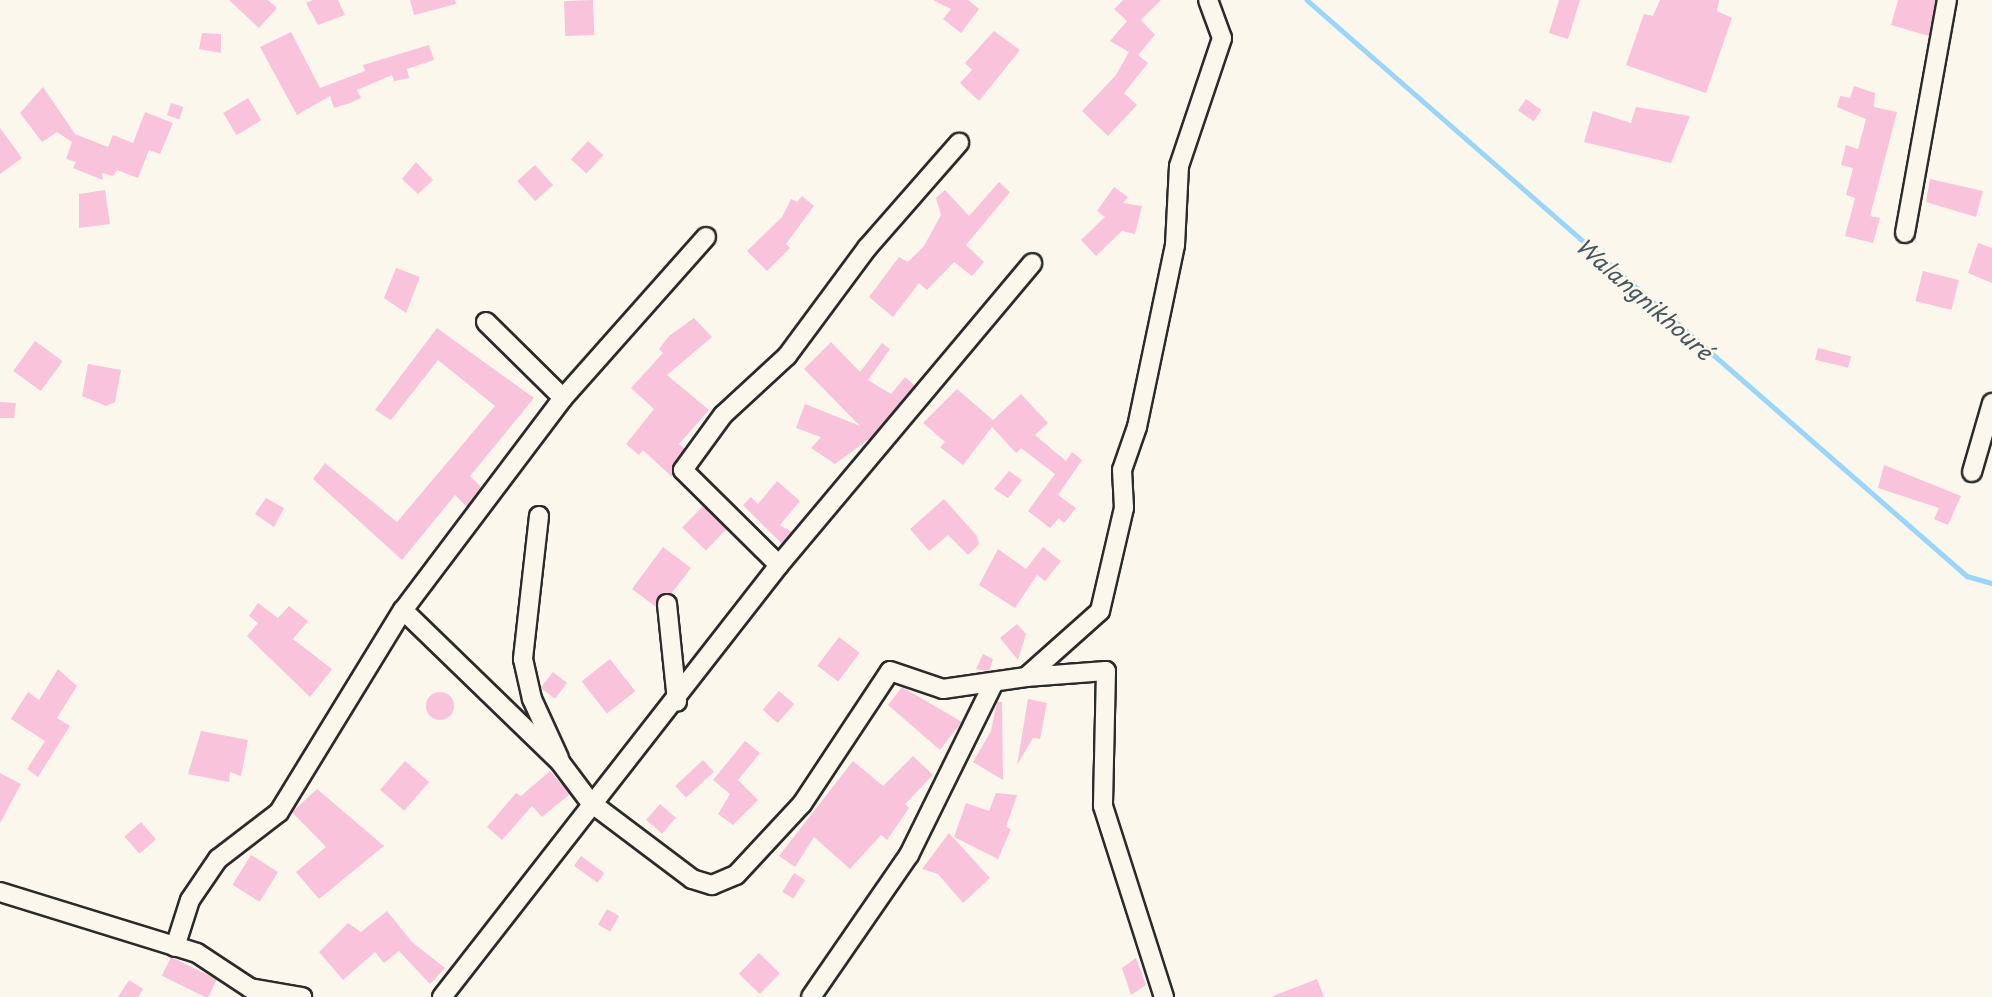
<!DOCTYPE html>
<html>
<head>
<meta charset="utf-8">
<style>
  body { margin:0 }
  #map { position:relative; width:1992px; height:997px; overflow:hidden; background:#fbf7ec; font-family:"Playpen Sans",sans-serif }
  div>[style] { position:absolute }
  .stream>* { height:4.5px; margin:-2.25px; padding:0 2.25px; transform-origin:2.25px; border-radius:2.25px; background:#9ad6fa }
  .building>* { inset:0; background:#fac3dc; transform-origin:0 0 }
  .round { border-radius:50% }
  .roads { filter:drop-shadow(2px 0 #2b2b2b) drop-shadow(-2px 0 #2b2b2b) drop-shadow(0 2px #2b2b2b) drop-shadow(0 -2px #2b2b2b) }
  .minor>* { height:18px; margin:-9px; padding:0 9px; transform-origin:9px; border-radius:9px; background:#fbf7ec }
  span { translate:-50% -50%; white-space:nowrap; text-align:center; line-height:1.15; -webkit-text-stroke:5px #fbf7ec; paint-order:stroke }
  .water-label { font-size:22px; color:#47565f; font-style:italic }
</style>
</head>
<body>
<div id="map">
  <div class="stream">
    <div style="left:1307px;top:0;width:876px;rotate:41.11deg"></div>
    <div style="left:1967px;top:576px;width:26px;rotate:16deg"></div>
  </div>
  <div class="building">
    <div style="clip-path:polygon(229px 0,268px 0,277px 8px,259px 28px)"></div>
    <div style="clip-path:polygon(313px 0,338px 0,345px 15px,318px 25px,306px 3px)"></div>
    <div style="clip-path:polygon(410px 0,455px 0,456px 4px,414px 15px)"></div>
    <div style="left:593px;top:0;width:35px;height:29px;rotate:88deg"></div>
    <div style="clip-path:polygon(933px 0,968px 0,979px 9px,961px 33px,943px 19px,951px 9px)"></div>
    <div style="clip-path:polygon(1123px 0,1161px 0,1141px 20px,1155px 35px,1138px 55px,1148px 63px,1124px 93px,1137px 105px,1108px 136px,1082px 111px,1116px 75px,1129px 52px,1110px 41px,1127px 21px,1114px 9px)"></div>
    <div style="clip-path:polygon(1559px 0,1580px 0,1568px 39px,1549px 33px)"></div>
    <div style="clip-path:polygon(1660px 0,1719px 0,1717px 11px,1732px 18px,1706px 93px,1626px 65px,1644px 14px,1653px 16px)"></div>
    <div style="clip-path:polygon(1898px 0,1936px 0,1929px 36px,1891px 25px)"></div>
    <div style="clip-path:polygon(994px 31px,1020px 50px,979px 101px,960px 83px,972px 70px,965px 63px)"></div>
    <div style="clip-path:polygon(291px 32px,320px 88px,365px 71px,363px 65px,429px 45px,434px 60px,407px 69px,409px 78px,394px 81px,392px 75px,357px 90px,361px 98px,350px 103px,334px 108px,330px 96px,297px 115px,260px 47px)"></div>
    <div style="clip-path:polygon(202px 33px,221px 34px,221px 53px,199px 49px)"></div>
    <div style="clip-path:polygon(1854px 86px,1875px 93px,1874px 107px,1897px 112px,1870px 216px,1880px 218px,1873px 243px,1845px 236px,1855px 198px,1846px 195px,1853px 168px,1841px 165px,1846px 145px,1858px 149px,1866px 119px,1837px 107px,1840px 96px,1850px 98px)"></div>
    <div style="clip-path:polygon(43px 87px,75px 134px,108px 147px,113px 135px,133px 143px,145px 112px,173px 123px,160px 154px,149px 150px,138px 178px,117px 170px,113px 176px,102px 173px,103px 180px,73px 168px,76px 162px,66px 159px,72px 142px,57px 132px,42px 142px,20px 113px)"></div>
    <div style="left:248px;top:98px;width:26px;height:29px;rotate:59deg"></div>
    <div style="left:1526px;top:99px;width:19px;height:14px;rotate:35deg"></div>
    <div style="left:171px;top:103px;width:13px;height:13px;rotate:18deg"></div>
    <div style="clip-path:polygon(1636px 107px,1690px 116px,1671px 163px,1584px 142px,1593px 111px,1631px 123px)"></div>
    <div style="clip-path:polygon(0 128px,22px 158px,0 174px)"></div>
    <div style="left:588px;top:141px;width:21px;height:25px;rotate:43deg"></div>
    <div style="clip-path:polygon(416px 162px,433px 180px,418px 194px,402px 179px)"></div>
    <div style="left:535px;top:165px;width:27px;height:24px;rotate:48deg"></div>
    <div style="clip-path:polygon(1930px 179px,1983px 191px,1976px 217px,1926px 202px)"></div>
    <div style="clip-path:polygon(999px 182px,1010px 192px,966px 245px,984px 262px,972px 276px,954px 262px,927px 290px,919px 283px,893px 317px,869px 297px,899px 257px,908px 262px,924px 246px,941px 215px,936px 198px,945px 190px,969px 216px)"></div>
    <div style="clip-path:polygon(1114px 187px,1128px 197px,1123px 203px,1142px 206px,1135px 234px,1122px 231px,1096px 256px,1081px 240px,1105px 217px,1097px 211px)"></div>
    <div style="clip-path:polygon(105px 190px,110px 224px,79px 228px,79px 194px)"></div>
    <div style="clip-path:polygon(802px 196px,814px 206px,786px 244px,790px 248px,767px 271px,747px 251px,782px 217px,791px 199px,797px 202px)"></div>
    <div style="clip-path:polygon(1978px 243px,1992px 248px,1992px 283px,1968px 273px)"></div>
    <div style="clip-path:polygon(396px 268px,420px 277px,406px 313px,384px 298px)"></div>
    <div style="left:1923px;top:271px;width:37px;height:31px;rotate:14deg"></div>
    <div style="clip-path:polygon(694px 318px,712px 337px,667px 375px,709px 410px,679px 444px,685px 449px,672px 477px,643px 450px,639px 455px,626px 444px,654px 409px,631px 388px,663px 353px,659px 349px,669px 336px)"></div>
    <div style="clip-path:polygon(437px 328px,534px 398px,470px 476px,481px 487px,467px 507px,455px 495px,402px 560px,313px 479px,325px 463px,397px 522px,495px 406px,438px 360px,391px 420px,375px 410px)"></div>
    <div style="left:35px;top:341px;width:34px;height:37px;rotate:36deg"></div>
    <div style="clip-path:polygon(831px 342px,860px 372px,882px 343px,890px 349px,868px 380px,891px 394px,905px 377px,915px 386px,873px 436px,835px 464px,811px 448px,821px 437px,796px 428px,805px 404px,860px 426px,804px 369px)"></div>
    <div style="left:1818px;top:348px;width:34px;height:12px;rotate:14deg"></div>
    <div style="clip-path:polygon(88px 364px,121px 370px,115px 402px,106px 406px,82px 396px)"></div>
    <div style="clip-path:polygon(957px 389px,993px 420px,1021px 394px,1048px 423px,1035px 435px,1066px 461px,1072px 452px,1082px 460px,1058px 495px,1076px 508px,1064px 523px,1059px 518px,1050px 528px,1028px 511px,1055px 474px,1021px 448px,1016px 453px,992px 427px,963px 465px,940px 447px,945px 442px,923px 423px)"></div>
    <div style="clip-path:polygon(0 402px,16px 403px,14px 418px,0 418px)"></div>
    <div style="clip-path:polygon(1884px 465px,1961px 496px,1948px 525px,1934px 519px,1939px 508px,1878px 488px)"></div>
    <div style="clip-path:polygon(1009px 471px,1022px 480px,1008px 498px,994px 489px)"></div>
    <div style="clip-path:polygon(777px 481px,800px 501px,780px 525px,792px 532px,782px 544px,743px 505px,751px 497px,758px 504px)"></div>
    <div style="clip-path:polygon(266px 498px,284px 508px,274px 527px,255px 514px)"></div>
    <div style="clip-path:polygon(944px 499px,977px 536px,979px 544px,968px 555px,948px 535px,929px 551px,910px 529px)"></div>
    <div style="left:703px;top:506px;width:33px;height:30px;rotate:44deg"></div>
    <div style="clip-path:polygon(663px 547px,691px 568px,671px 594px,660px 595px,656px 607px,632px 589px)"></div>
    <div style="clip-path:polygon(1043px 547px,1061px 561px,1045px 581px,1037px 575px,1015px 608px,979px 585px,998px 549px,1026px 569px)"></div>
    <div style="clip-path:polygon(258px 603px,278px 618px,289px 606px,308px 621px,293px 639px,332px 669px,310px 697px,247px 636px,258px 623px,249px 616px)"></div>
    <div style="clip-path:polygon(1017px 624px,1026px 634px,1018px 660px,1000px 638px)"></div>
    <div style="left:839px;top:637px;width:26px;height:36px;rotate:37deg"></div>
    <div style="clip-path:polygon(983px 654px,993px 659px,989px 671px,976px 669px)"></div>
    <div style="left:610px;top:659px;width:41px;height:36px;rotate:52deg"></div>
    <div style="clip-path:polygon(58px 669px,77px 686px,57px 718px,70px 726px,38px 777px,27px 769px,45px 741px,11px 719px,28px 692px,39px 700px)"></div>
    <div style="left:553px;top:672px;width:18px;height:20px;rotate:38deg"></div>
    <div style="clip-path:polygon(902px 687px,962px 722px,940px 750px,888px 705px)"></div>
    <div style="left:779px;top:691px;width:20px;height:25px;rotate:41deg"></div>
    <div class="round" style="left:426px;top:692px;width:28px;height:28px"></div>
    <div style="clip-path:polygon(1028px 699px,1047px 703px,1040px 739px,1033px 738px,1017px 765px)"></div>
    <div style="clip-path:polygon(997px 702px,1002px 702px,1003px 780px,973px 762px,991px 731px)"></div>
    <div style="clip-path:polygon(201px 731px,248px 740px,241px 776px,230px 772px,229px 782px,188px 774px)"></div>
    <div style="clip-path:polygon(745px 741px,760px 753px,738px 780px,758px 800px,733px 825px,718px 814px,730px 794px,713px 780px)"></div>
    <div style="clip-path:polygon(913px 756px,933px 775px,905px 804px,909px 808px,887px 840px,881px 835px,850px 869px,814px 837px,795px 867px,779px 856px,853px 761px,883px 786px)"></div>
    <div style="left:703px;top:760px;width:16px;height:38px;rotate:47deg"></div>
    <div style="left:405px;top:761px;width:32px;height:38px;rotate:41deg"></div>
    <div style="clip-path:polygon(550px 771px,570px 794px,542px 817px,532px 806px,502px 840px,487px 827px,516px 793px,521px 796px)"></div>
    <div style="clip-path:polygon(0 773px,21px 784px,0 823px)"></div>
    <div style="clip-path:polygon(317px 789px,384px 846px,319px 899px,296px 872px,326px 847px,292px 812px)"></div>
    <div style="clip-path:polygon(996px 793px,1017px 795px,1006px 827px,1011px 829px,998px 859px,954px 837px,966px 803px,989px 811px)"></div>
    <div style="left:660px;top:804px;width:21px;height:21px;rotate:41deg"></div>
    <div style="left:141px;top:822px;width:23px;height:22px;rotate:49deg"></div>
    <div style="clip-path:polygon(949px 833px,990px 878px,963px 903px,938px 874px,922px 869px)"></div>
    <div style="left:251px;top:855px;width:32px;height:35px;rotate:32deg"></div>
    <div style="left:581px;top:856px;width:29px;height:12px;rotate:36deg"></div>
    <div style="left:794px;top:873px;width:13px;height:22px;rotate:32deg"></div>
    <div style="left:607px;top:909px;width:14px;height:18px;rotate:30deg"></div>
    <div style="clip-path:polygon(387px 911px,412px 942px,445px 968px,430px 984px,399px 951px,384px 963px,375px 952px,343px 980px,319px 952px,348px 923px,361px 932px)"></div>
    <div style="left:759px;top:953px;width:29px;height:29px;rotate:44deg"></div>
    <div style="left:171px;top:957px;width:51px;height:21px;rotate:26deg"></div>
    <div style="clip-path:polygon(1136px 958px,1146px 985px,1131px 995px,1122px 968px)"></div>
    <div style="clip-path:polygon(1317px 979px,1324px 997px,1273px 997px,1273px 996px)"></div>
    <div style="clip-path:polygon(129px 980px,143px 989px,138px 997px,118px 997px)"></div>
  </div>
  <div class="roads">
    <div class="minor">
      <div style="left:1905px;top:233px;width:237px;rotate:-79.8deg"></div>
      <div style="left:706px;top:237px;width:215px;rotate:131.6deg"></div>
      <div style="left:563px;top:398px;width:266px;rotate:127deg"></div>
      <div style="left:403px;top:610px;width:219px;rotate:44.1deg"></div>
      <div style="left:560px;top:762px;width:50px;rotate:53.1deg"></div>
      <div style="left:590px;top:802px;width:128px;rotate:37deg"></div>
      <div style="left:692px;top:879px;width:21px;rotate:17deg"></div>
      <div style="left:712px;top:885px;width:26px;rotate:-23deg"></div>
      <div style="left:736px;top:875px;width:97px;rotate:-47.1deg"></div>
      <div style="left:802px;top:804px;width:159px;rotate:-56.5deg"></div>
      <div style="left:890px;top:671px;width:56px;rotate:18.8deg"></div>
      <div style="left:943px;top:689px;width:84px;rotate:-8.2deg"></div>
      <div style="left:1026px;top:677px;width:99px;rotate:-41.7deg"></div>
      <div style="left:1100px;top:611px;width:106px;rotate:-76.9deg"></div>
      <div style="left:1124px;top:508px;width:38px;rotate:-93deg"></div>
      <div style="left:1122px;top:470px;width:46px;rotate:-70.8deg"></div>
      <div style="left:1137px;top:427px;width:186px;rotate:-78.2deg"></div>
      <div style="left:1175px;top:245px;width:79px;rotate:-87.1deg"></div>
      <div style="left:1179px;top:166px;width:135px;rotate:-71.4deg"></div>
      <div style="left:1222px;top:38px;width:40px;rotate:-110.2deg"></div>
      <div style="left:486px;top:322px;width:108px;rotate:44.6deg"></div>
      <div style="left:1972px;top:472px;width:72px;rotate:-73.8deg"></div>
      <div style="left:539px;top:516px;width:144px;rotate:96.4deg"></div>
      <div style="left:523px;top:659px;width:41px;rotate:77.3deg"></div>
      <div style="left:532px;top:699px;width:65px;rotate:65.4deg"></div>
      <div style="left:779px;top:565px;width:135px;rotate:-135.3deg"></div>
      <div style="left:683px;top:470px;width:68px;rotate:-54deg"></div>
      <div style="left:723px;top:415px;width:87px;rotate:-42.7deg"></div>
      <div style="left:787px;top:356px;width:134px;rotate:-53.5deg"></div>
      <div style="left:867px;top:248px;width:140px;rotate:-48.8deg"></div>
      <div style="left:667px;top:604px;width:98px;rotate:84.1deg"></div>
      <div style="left:1026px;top:677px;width:80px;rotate:-4.3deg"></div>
      <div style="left:1106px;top:671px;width:135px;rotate:91.3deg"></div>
      <div style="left:1103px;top:806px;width:201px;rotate:72.3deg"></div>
      <div style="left:0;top:892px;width:206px;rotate:17.2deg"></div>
      <div style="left:197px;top:953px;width:64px;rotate:33.4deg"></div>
      <div style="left:250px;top:988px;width:53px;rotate:9.8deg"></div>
      <div style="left:175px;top:947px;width:49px;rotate:-72.3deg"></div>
      <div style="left:190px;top:900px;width:50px;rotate:-55.7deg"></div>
      <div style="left:218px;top:859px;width:77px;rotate:-37.6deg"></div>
      <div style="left:279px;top:812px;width:237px;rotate:-58.5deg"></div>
      <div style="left:442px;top:997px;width:548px;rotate:-52.04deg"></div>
      <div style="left:779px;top:565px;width:394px;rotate:-50deg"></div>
      <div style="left:811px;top:997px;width:173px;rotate:-55.4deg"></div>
      <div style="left:909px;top:855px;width:188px;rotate:-63.8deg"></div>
    </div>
  </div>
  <div class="water-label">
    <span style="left:1645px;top:298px;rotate:41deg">Walangnikhouré</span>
  </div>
</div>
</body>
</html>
